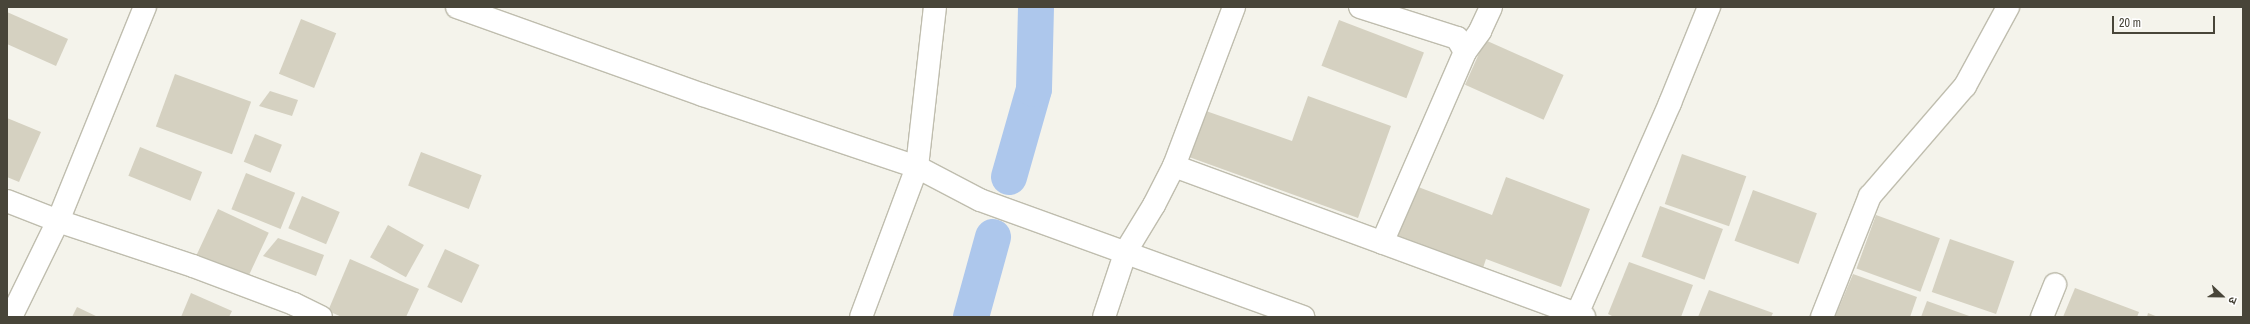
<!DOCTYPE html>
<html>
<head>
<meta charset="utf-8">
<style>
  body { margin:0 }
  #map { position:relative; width:2250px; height:324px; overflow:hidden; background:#f4f3eb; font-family:"Archivo Narrow","Noto Sans Devanagari",sans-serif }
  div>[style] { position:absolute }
  .canal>* { height:36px; margin:-18px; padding:0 18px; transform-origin:18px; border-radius:18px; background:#adc7ec }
  .building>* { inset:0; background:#d5d1c1; transform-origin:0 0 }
  .roads { filter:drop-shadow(1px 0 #bfbdae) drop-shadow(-1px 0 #bfbdae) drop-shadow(0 1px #bfbdae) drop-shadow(0 -1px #bfbdae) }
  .minor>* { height:22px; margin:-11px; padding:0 11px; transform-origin:11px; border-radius:11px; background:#fff }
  span { translate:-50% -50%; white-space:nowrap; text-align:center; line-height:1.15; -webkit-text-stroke:4px #fff; paint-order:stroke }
  .frame { position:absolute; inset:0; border:8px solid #484539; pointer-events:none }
  .north { position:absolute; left:2202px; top:276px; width:40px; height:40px; -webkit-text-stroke:3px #fff; paint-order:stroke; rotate:112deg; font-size:11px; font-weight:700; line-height:16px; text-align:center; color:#484539 }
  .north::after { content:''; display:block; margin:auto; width:14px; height:18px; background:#484539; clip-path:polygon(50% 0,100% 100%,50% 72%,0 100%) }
  .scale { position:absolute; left:2112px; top:16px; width:103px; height:18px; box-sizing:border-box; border:2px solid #484539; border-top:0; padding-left:5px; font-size:12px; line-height:14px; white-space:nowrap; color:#484539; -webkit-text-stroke:3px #fff; paint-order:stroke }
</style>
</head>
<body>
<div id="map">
  <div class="canal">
    <div style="left:1009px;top:177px;width:91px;rotate:-74.1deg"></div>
    <div style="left:1034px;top:89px;width:82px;rotate:-88.6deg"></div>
    <div style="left:971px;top:317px;width:83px;rotate:-74.6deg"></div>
  </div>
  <div class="building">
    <div style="clip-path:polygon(7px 12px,68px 39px,56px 66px,7px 44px)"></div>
    <div style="left:301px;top:19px;width:38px;height:59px;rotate:22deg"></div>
    <div style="left:1339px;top:20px;width:91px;height:49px;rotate:21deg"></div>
    <div style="left:1485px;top:40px;width:86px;height:49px;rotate:24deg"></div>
    <div style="left:175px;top:74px;width:81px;height:56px;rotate:20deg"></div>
    <div style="clip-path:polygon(270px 91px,298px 100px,292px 116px,259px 106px)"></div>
    <div style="clip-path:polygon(1308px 96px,1391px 126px,1358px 218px,1189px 157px,1206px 111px,1292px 141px)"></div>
    <div style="clip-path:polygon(7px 118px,41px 132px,19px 182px,7px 177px)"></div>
    <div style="left:255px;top:134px;width:29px;height:30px;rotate:22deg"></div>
    <div style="left:140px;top:147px;width:67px;height:31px;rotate:22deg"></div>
    <div style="left:421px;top:152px;width:65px;height:36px;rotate:21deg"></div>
    <div style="left:1682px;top:154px;width:68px;height:53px;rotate:19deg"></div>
    <div style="left:246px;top:173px;width:53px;height:39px;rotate:22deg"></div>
    <div style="clip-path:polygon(1506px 177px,1590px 209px,1561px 287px,1486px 259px,1480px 277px,1391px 244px,1413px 185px,1492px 215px)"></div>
    <div style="left:1753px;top:190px;width:68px;height:54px;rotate:20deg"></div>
    <div style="left:302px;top:196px;width:41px;height:35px;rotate:23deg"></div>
    <div style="left:1660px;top:206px;width:67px;height:54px;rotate:20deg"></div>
    <div style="left:218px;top:209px;width:56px;height:53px;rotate:25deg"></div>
    <div style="left:1876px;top:215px;width:68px;height:57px;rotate:20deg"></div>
    <div style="left:388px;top:225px;width:41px;height:37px;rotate:29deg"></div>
    <div style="clip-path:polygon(278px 238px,324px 255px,316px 276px,263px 256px)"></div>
    <div style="left:1950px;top:239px;width:68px;height:56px;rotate:19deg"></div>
    <div style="left:445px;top:249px;width:38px;height:42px;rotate:25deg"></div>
    <div style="clip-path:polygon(350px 259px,419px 289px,406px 317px,342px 317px,328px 311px)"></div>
    <div style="clip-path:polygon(1629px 262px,1693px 285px,1681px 317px,1614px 317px,1608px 314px)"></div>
    <div style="clip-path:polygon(1853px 274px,1917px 297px,1910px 317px,1835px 317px)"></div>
    <div style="clip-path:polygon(2075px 288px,2139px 312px,2137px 317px,2063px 317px)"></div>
    <div style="clip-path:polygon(1709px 290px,1773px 313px,1771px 317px,1698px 317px)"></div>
    <div style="clip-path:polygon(191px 293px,232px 311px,229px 317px,181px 317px)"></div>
    <div style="clip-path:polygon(1927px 301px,1972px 317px,1921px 317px)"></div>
    <div style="clip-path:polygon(77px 307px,98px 317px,72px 317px)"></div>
    <div style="clip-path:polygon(2148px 313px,2158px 317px,2147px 317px)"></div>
  </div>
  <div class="roads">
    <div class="minor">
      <div style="left:457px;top:7px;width:261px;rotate:19.7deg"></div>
      <div style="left:703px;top:95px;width:226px;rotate:18.6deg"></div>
      <div style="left:917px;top:167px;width:71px;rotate:27.6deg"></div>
      <div style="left:980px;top:200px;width:344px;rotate:19.9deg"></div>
      <div style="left:1360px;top:7px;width:102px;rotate:17.7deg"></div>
      <div style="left:1457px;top:38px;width:16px;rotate:60deg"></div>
      <div style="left:1465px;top:52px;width:208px;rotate:113.5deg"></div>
      <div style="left:1465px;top:52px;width:26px;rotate:-54deg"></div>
      <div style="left:1480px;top:31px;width:26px;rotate:-65deg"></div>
      <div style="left:1174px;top:166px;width:170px;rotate:-69.3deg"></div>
      <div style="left:7px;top:201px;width:55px;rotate:21.4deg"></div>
      <div style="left:58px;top:221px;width:142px;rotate:18.4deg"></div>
      <div style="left:193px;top:266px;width:108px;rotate:20.6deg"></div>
      <div style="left:294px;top:304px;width:30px;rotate:26deg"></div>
      <div style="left:1577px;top:314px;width:231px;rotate:-66.2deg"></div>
      <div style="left:1670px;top:103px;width:104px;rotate:-67.9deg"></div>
      <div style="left:11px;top:317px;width:107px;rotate:-63.9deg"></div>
      <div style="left:58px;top:221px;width:231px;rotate:-67.9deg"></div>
      <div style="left:861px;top:317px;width:160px;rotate:-69.5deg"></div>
      <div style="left:917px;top:167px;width:161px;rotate:-83.6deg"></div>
      <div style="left:1104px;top:317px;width:70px;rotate:-71.6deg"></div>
      <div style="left:1126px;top:251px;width:54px;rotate:-58.7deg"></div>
      <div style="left:1154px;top:205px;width:44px;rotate:-62.9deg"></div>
      <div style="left:1174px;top:166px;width:437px;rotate:20.2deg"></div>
      <div style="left:1822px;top:317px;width:130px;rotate:-68.4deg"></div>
      <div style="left:1870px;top:196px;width:145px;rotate:-49.2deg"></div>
      <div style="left:1965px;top:86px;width:90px;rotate:-61.4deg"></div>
      <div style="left:2042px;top:317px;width:35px;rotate:-68deg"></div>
    </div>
  </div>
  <div class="frame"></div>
  <div class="north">उ</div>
  <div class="scale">20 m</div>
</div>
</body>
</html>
